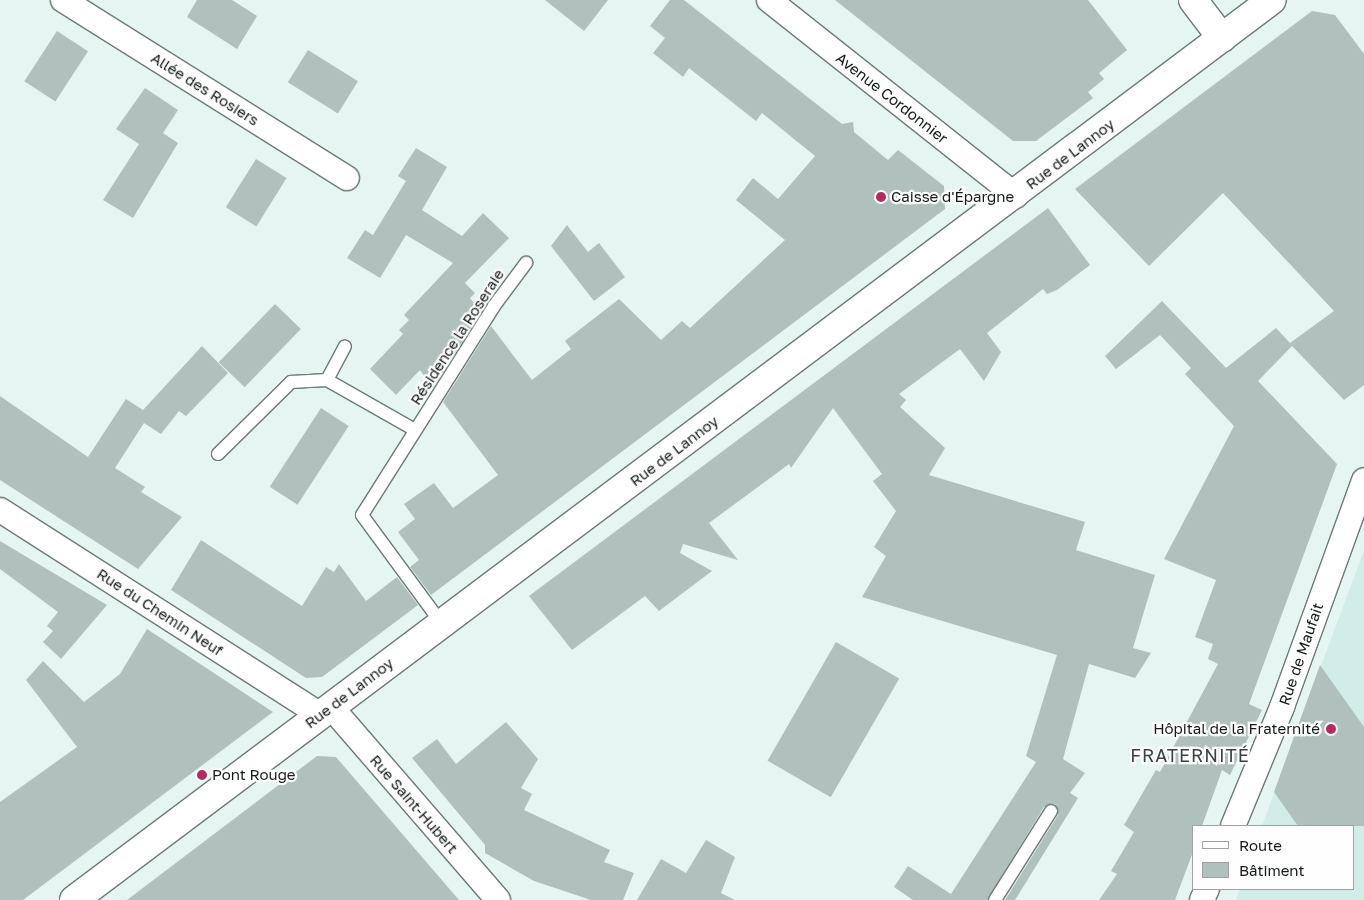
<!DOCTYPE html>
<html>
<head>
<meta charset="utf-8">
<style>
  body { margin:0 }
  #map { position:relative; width:1364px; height:900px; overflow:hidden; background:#e5f5f2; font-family:"Golos Text",sans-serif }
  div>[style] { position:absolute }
  .built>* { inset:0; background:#d2ece7 }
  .building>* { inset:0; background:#b0c0bd; transform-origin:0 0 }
  .roads { filter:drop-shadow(1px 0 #6b7a77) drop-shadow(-1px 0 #6b7a77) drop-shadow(0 1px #6b7a77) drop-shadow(0 -1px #6b7a77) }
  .service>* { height:12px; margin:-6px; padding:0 6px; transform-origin:6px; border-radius:6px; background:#fff }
  .minor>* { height:24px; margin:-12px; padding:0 12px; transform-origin:12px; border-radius:12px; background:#fff }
  .tertiary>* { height:28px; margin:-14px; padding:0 14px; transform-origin:14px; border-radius:14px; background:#fff }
  .secondary>* { height:28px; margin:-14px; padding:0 14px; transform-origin:14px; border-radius:14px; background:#fff }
  .dots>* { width:14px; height:14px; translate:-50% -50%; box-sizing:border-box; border:2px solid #fefefe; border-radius:50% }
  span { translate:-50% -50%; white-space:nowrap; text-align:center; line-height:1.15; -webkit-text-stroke:4.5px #fefefe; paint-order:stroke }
  .street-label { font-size:15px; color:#151b1a }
  .poi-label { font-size:15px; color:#151b1a }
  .left { translate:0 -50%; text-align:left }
  .right { translate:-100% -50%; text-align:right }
  .quarter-label { font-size:18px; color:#364341; letter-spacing:1px }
  .legend { position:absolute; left:1192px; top:825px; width:162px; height:65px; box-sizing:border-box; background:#fefefe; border:1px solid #a1a3a3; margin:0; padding:6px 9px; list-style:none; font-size:15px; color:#151b1a }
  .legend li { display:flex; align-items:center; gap:10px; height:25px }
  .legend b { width:25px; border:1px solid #a1a3a3 }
</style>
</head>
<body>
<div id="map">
  <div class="built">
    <div style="clip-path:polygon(1364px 550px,1364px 900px,1236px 900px,1240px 889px,1353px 889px,1353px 826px,1262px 826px)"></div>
  </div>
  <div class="building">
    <div style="clip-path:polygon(197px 0,232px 0,257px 16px,237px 49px,187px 17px)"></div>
    <div style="clip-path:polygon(545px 0,608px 0,584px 31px)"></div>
    <div style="clip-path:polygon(670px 0,684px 0,842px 124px,853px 122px,854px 132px,888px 160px,898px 150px,944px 186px,945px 209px,431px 595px,410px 567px,419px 560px,398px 532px,415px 519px,404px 504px,434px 483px,453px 508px,498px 475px,443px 402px,491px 326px,532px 380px,571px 349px,565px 341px,619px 299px,661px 340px,682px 321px,690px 328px,785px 240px,736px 200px,753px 178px,778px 199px,815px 156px,762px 113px,756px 121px,689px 68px,683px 77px,653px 53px,665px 38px,650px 26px)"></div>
    <div style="clip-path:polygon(835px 0,1088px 0,1127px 50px,1099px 73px,1104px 79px,1088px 92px,1093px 98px,1036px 141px,1013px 141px)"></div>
    <div style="clip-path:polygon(1312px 11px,1335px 15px,1364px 54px,1364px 385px,1344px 400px,1292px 346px,1258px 381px,1337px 464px,1249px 704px,1262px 710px,1230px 775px,1222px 770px,1202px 826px,1193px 826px,1193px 852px,1175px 900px,1099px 900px,1117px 874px,1111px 871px,1134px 832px,1124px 825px,1156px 770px,1160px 772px,1218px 664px,1208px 659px,1213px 644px,1195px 637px,1216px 580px,1164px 559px,1234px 426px,1185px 374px,1191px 368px,1160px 335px,1116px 369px,1105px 356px,1162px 301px,1226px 368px,1276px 328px,1290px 343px,1334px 311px,1223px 193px,1149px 266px,1075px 189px)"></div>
    <div style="left:57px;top:31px;width:37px;height:60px;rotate:33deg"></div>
    <div style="left:308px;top:50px;width:59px;height:38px;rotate:32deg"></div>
    <div style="clip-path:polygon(145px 88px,178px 110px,163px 133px,178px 143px,133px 218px,103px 200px,139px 144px,116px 129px)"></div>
    <div style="clip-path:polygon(416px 148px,447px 167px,422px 210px,462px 236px,483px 213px,509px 238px,465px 283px,475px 293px,470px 298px,481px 312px,433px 388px,420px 370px,396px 395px,370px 369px,403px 334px,399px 330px,409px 320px,404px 315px,453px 263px,406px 235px,380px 278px,347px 258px,365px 230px,373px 235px,406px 181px,398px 176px)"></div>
    <div style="left:256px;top:159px;width:36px;height:57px;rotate:32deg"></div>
    <div style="clip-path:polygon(1048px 208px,1090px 265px,1057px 290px,1047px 294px,1043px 289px,987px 333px,1001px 352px,984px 381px,960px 349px,899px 394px,906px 400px,900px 407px,945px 448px,929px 475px,1085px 522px,1076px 550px,1155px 575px,1133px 648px,1151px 653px,1135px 678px,1089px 664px,1063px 759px,1085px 773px,1070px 793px,1078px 798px,1015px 900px,1005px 900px,1058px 815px,1055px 804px,1044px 807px,987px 900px,913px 900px,894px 887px,908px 866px,951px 894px,1036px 762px,1026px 756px,1057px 655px,862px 597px,886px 556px,874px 547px,896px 511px,873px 481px,882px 474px,833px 408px,791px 468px,789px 464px,709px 523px,738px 560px,683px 544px,680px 553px,712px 571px,659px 611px,645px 596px,572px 650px,529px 596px)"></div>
    <div style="clip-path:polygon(567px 225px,588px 252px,599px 243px,625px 277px,594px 301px,551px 246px)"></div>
    <div style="left:275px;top:304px;width:36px;height:81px;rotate:44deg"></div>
    <div style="clip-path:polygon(202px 346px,228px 373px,186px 416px,179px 411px,161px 434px,144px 423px,115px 468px,145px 487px,141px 492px,182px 517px,138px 569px,0 480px,0 396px,88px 457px,126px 399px,143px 410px)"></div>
    <div style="left:321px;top:408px;width:33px;height:94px;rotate:33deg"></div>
    <div style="clip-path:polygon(201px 540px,302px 606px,326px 567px,334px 572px,339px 564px,366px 601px,397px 577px,418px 605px,322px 677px,306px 678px,171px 590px)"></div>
    <div style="clip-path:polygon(0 541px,107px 605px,61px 659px,43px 642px,53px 631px,47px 626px,58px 612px,0 569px)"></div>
    <div style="clip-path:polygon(147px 629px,273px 712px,23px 900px,0 900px,0 802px,77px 747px,26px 680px,43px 661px,84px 702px,120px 674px)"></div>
    <div style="left:836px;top:642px;width:73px;height:137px;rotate:30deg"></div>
    <div style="clip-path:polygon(1320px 665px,1364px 727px,1364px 826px,1298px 826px,1274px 792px)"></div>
    <div style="clip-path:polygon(506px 722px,538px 759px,521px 788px,532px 794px,524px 810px,610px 850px,604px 862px,634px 873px,623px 900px,591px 900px,534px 881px,485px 853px,485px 845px,412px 758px,437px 739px,456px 764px)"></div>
    <div style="clip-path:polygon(317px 756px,336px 757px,459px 900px,127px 900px)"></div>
    <div style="clip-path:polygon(706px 840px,735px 857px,721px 893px,735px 900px,637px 900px,661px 859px,686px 873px)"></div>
  </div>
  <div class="roads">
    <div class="service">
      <div style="left:327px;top:380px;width:38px;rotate:-62deg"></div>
      <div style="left:218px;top:454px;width:103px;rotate:-44.6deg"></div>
      <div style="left:291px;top:382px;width:36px;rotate:-3deg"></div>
      <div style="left:327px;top:380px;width:101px;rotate:29.6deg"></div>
      <div style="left:442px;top:624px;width:135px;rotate:-126.3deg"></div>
      <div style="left:362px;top:515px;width:247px;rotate:-57.7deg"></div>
      <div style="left:494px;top:306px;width:54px;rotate:-53.3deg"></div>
      <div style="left:995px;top:900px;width:105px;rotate:-57.8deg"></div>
    </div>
    <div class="minor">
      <div style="left:63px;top:0;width:335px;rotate:32.1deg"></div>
      <div style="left:769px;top:0;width:315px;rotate:38.4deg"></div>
      <div style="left:0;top:510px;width:380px;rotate:32.6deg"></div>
      <div style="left:331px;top:707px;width:255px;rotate:49.1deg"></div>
      <div style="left:1233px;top:826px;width:129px;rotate:-67.6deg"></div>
      <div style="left:1282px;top:707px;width:241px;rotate:-70.1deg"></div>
      <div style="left:1202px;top:900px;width:12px;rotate:-66deg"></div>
    </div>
    <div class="tertiary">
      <div style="left:1193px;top:0;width:48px;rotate:52.7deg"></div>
    </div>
    <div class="secondary">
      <div style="left:74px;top:900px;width:1498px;rotate:-36.92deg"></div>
    </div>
  </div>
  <div class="dots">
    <div style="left:881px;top:197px;background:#b62960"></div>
    <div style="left:1331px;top:729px;background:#b62960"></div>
    <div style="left:202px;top:775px;background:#b62960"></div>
  </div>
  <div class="street-label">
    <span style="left:205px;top:89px;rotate:32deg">Allée des Rosiers</span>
    <span style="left:892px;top:98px;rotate:38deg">Avenue Cordonnier</span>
    <span style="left:1070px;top:154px;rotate:-37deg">Rue de Lannoy</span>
    <span style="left:457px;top:337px;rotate:-57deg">Résidence la Roseraie</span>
    <span style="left:674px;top:451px;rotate:-37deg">Rue de Lannoy</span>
    <span style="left:160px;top:612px;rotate:33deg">Rue du Chemin Neuf</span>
    <span style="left:1301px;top:654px;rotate:-71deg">Rue de Maufait</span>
    <span style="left:349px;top:693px;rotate:-37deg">Rue de Lannoy</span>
    <span style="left:414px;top:804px;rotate:49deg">Rue Saint-Hubert</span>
  </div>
  <div class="poi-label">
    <span class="left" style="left:891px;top:197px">Caisse d'Épargne</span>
    <span class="right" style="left:1320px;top:729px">Hôpital de la Fraternité</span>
    <span class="left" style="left:212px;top:775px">Pont Rouge</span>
  </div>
  <div class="quarter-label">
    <span style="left:1190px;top:755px">FRATERNITÉ</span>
  </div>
  <ul class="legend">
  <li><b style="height:6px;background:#fff"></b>Route</li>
  <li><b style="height:14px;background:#b0c0bd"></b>Bâtiment</li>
  </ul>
</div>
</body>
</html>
